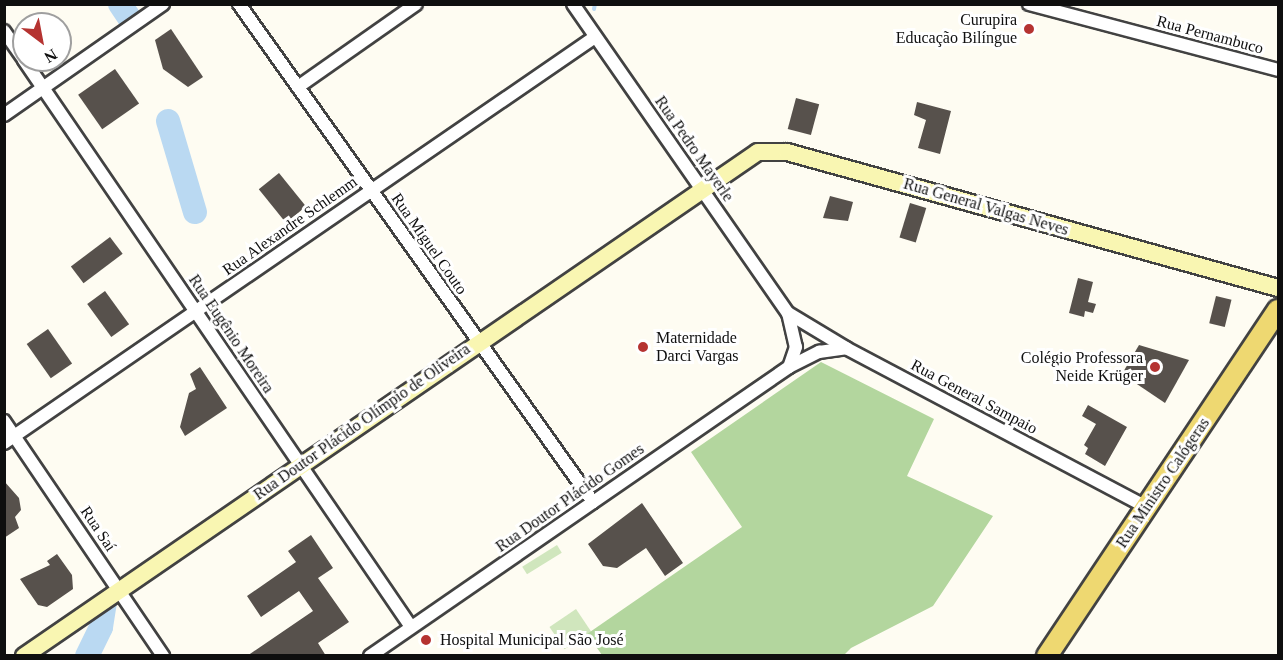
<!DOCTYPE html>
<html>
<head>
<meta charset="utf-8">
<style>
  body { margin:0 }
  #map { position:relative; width:1283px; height:660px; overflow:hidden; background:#fefcf2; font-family:"Times New Roman",serif }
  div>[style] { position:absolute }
  .green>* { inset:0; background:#d0e6bd; transform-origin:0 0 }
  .forest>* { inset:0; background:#b3d69e }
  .stream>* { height:4px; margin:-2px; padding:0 2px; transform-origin:2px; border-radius:2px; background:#bad9f2 }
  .river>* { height:24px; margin:-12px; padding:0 12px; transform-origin:12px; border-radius:12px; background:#bad9f2 }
  .building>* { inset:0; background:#57514c; transform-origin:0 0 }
  .roads { filter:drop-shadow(2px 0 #424242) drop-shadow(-2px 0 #424242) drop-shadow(0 2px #424242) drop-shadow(0 -2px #424242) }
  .minor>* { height:12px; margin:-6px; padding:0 6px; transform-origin:6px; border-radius:6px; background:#fff }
  .secondary>* { height:16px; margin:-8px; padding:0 8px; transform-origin:8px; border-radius:8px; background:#f9f6b2 }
  .primary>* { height:20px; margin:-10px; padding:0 10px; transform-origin:10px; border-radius:10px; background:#eed871 }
  .dots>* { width:16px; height:16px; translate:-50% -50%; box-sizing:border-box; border:3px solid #fff; border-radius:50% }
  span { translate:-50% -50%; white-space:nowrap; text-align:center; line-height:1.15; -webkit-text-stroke:6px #fff; paint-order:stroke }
  .poi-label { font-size:16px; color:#0f0f0f }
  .right { translate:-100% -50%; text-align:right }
  .left { translate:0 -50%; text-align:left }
  .street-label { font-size:16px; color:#0f0f0f }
  .frame { position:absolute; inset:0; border:6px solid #0f0f0f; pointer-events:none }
  .north { position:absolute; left:12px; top:12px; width:60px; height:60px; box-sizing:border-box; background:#fff; border:2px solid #9f9f9f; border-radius:50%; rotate:148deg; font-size:16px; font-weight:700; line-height:24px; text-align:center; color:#0f0f0f }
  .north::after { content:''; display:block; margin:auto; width:21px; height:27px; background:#b53331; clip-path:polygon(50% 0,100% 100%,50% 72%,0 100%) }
</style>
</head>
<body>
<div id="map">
  <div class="green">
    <div style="left:557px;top:545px;width:9px;height:41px;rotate:58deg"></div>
    <div style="left:576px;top:609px;width:27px;height:32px;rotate:56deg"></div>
  </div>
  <div class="forest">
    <div style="clip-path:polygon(821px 362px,934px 419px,907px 476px,993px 516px,933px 606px,851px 648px,844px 655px,602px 655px,587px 634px,742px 527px,691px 452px)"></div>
  </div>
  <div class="stream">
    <div style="left:594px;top:9px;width:5px;rotate:-79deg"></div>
  </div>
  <div class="river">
    <div style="left:120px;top:4px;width:18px;rotate:56deg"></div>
    <div style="left:168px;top:121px;width:95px;rotate:73.5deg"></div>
    <div style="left:87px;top:656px;width:32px;rotate:-64deg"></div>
    <div style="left:101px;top:627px;width:25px;rotate:-81deg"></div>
  </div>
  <div class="building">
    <div style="clip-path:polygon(171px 29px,203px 77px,188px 87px,163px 69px,155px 40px)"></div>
    <div style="left:115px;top:69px;width:42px;height:45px;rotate:55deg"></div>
    <div style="left:796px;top:98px;width:24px;height:32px;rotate:15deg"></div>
    <div style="clip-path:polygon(917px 102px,951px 111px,940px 154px,918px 148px,926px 120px,914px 115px)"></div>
    <div style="left:279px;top:173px;width:43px;height:26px;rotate:51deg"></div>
    <div style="clip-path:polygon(830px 196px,853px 202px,848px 221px,823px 218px)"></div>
    <div style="left:910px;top:203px;width:17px;height:36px;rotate:17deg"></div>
    <div style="left:110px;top:237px;width:21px;height:49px;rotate:53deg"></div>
    <div style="clip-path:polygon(1078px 278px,1093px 282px,1088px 302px,1096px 304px,1093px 313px,1085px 311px,1084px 317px,1069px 313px)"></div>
    <div style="left:105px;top:291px;width:41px;height:22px;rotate:54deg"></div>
    <div style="left:1216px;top:296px;width:16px;height:28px;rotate:14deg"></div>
    <div style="left:48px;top:329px;width:42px;height:26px;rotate:55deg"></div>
    <div style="clip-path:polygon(1139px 345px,1189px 360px,1165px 403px,1122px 374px)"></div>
    <div style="clip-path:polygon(200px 367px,227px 408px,185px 436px,180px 427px,189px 393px,196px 389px,190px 374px)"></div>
    <div style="clip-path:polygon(1088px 405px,1127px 427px,1105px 466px,1085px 454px,1088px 448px,1084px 445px,1096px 424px,1082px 416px)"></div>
    <div style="clip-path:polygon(4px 481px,19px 498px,21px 510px,15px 517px,19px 528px,4px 538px)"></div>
    <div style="clip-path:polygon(642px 503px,683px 563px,665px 576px,646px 548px,617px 568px,603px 566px,588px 544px)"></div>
    <div style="clip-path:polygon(311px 535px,333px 568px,318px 578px,349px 622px,318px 643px,326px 656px,247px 656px,313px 611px,299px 591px,261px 617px,247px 596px,296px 562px,288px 551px)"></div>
    <div style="clip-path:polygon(57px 554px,72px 575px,73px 589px,47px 607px,38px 605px,20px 579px,50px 565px,47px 561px)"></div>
  </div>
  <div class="roads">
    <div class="minor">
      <div style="left:239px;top:4px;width:611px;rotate:54.59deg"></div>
      <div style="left:573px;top:4px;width:376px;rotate:55.2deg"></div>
      <div style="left:788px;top:313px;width:35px;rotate:77deg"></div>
      <div style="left:796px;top:347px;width:21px;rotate:109deg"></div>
      <div style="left:1029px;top:4px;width:258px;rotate:14.8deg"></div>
      <div style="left:4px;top:31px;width:35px;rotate:55deg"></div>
      <div style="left:24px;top:60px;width:686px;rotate:55.68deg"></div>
      <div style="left:298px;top:87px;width:144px;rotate:-35.1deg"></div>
      <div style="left:4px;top:115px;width:194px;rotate:-34.9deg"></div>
      <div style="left:788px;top:313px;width:68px;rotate:31.1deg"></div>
      <div style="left:846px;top:348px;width:340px;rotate:27.9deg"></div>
      <div style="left:4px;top:421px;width:284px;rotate:55.9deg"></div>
      <div style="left:4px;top:443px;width:717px;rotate:-34.49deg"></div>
      <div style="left:370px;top:656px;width:509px;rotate:-34.6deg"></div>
      <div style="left:789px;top:367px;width:34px;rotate:-27deg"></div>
      <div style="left:819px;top:352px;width:27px;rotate:-8deg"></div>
    </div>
    <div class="secondary">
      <div style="left:24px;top:656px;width:890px;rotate:-34.48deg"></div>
      <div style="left:758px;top:152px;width:29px"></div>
      <div style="left:787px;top:152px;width:509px;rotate:15.48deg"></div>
    </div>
    <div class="primary">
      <div style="left:1047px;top:656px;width:416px;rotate:-56.3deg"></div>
    </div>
  </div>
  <div class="dots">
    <div style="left:1029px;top:29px;background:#b53331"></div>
    <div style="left:643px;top:347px;background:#b53331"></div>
    <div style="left:1155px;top:367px;background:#b53331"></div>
    <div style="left:426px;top:640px;background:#b53331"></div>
  </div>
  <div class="poi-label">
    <span class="right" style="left:1017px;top:29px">Curupira<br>Educação Bilíngue</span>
    <span class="left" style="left:656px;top:347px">Maternidade<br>Darci Vargas</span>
    <span class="right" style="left:1143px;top:367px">Colégio Professora<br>Neide Krüger</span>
    <span class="left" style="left:440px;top:640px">Hospital Municipal São José</span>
  </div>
  <div class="street-label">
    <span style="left:1210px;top:35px;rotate:15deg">Rua Pernambuco</span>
    <span style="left:694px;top:149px;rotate:55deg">Rua Pedro Mayerle</span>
    <span style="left:986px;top:207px;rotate:16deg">Rua General Valgas Neves</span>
    <span style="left:290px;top:226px;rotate:-35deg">Rua Alexandre Schlemm</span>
    <span style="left:429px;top:244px;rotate:55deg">Rua Miguel Couto</span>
    <span style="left:231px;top:334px;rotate:56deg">Rua Eugênio Moreira</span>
    <span style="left:974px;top:397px;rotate:28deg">Rua General Sampaio</span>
    <span style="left:362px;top:422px;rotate:-35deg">Rua Doutor Plácido Olímpio de Oliveira</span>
    <span style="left:1163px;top:483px;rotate:-56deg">Rua Ministro Calógeras</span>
    <span style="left:570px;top:498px;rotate:-35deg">Rua Doutor Plácido Gomes</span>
    <span style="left:98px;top:529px;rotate:56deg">Rua Saí</span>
  </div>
  <div class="frame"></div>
  <div class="north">N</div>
</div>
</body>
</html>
